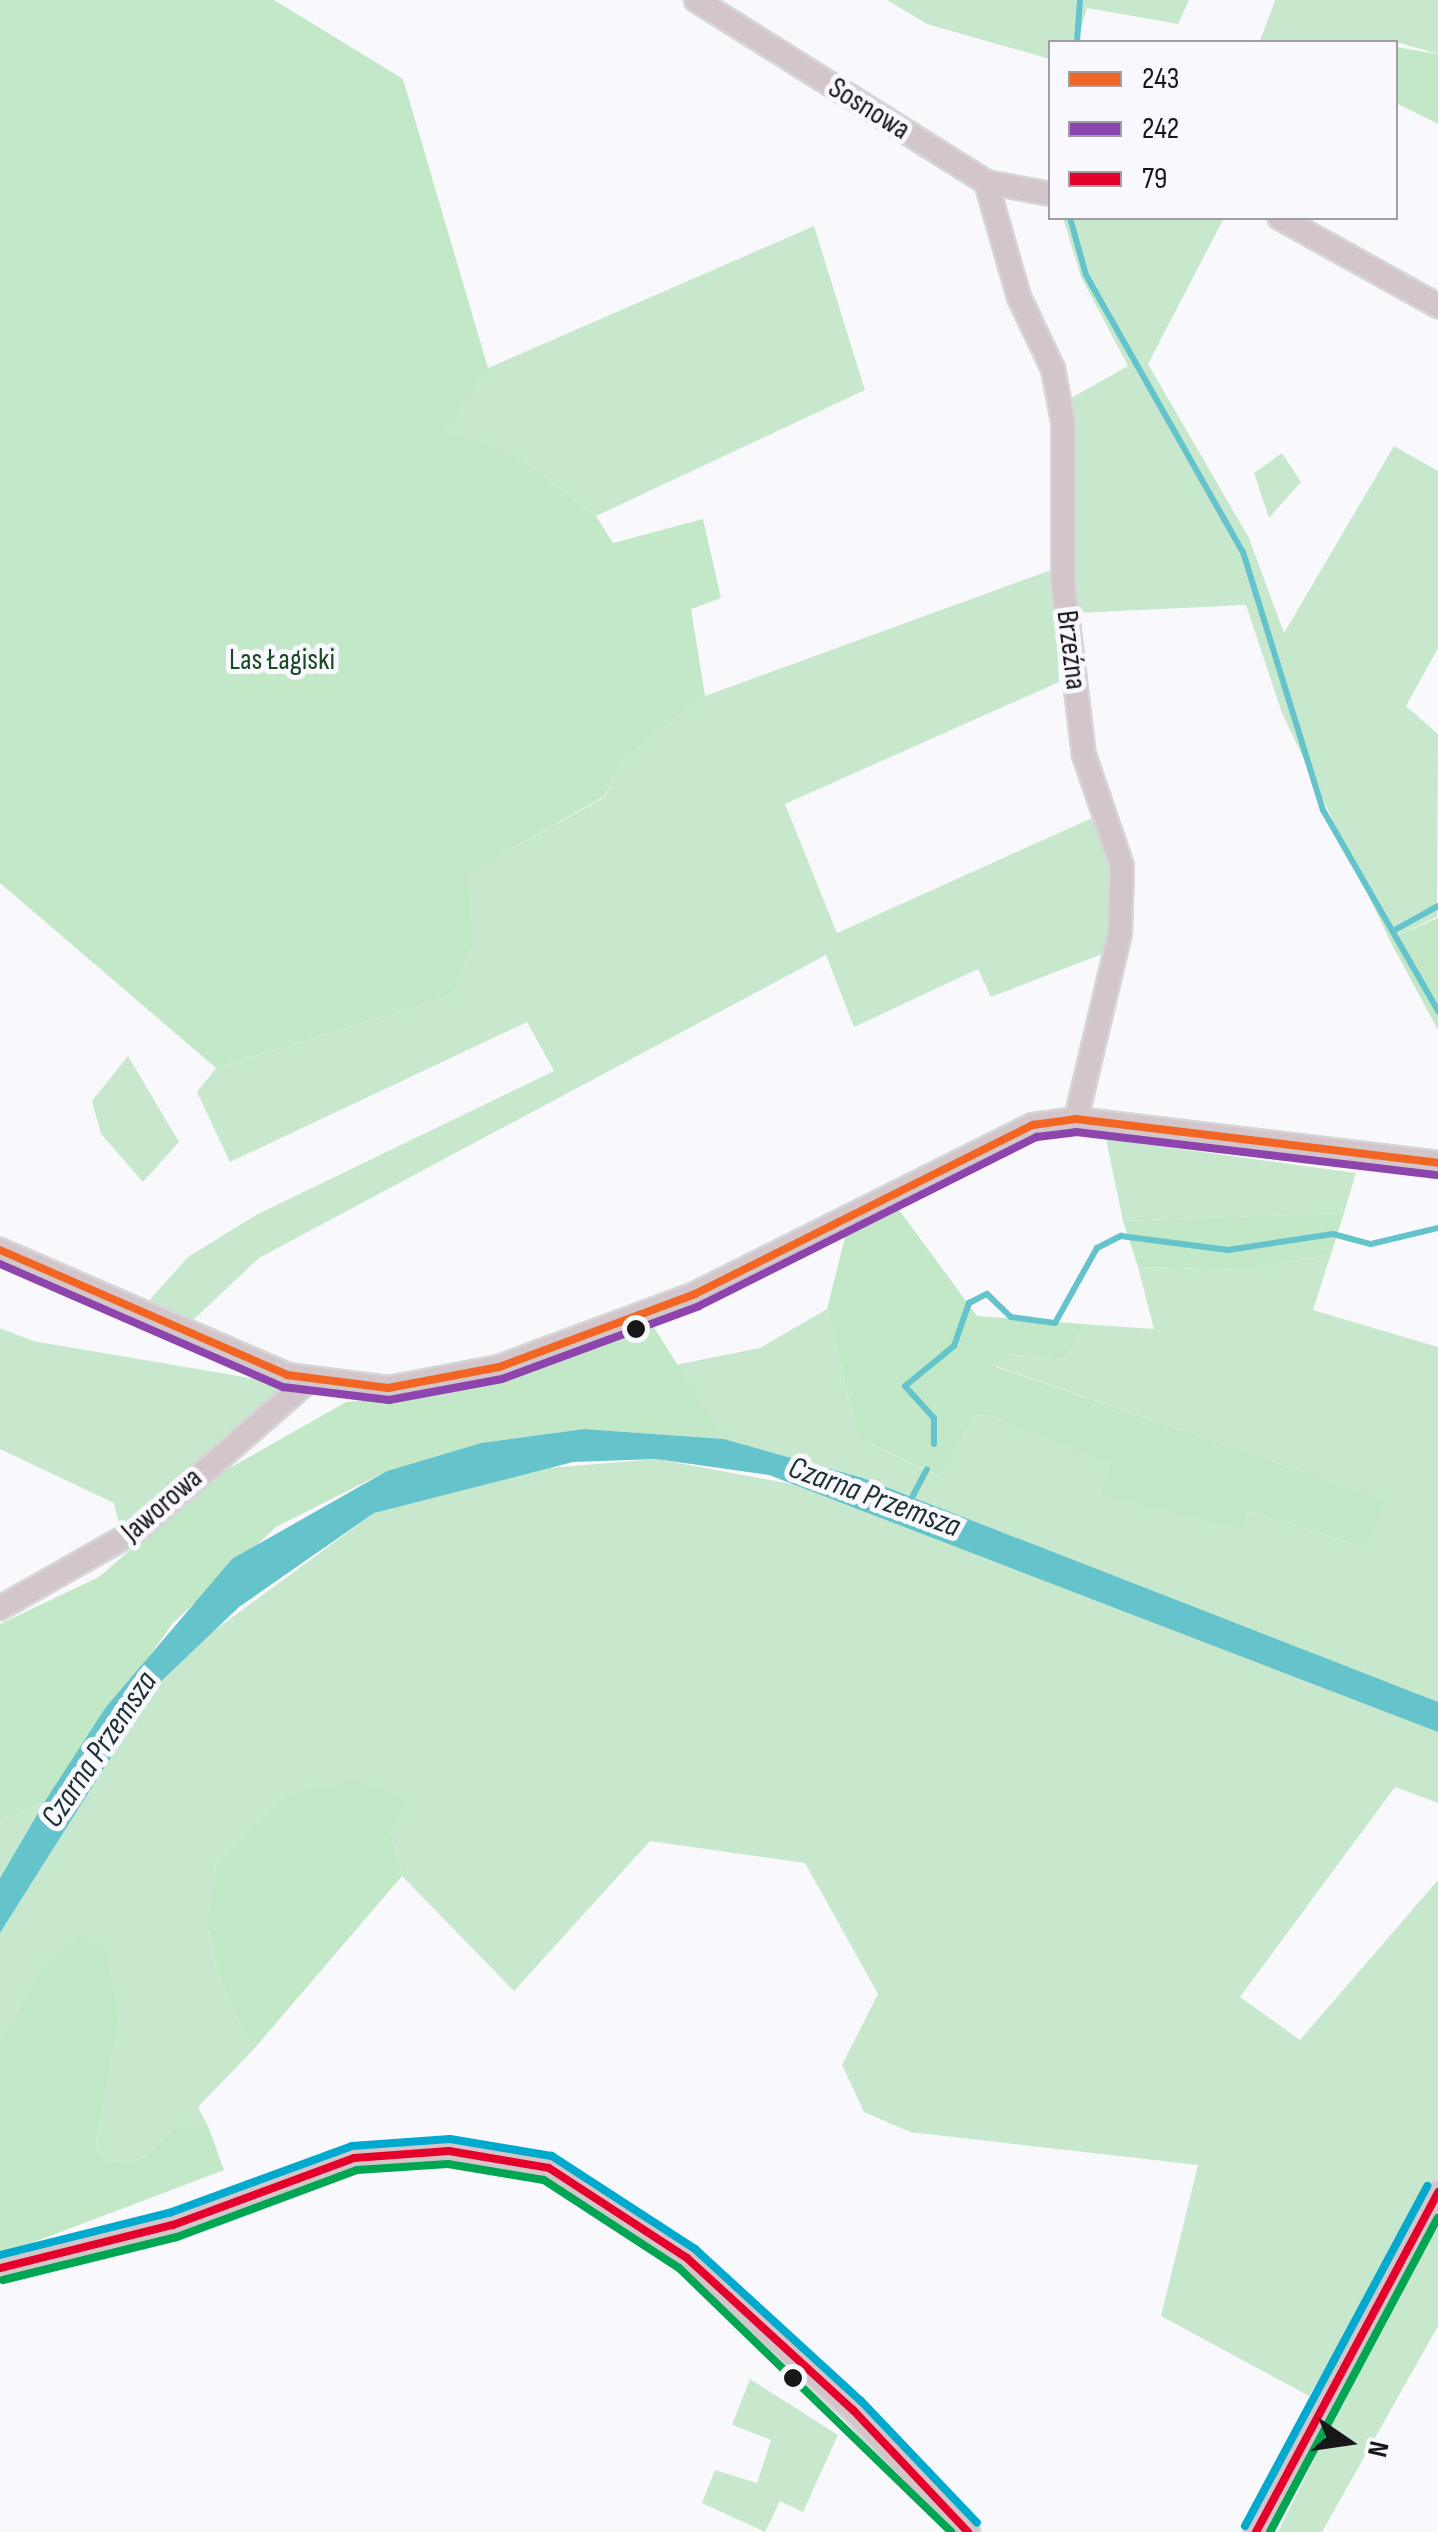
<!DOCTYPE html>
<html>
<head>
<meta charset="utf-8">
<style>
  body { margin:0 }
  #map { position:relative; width:1438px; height:2532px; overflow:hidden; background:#f9f9fd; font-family:"Sofia Sans Condensed",sans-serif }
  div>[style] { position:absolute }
  .green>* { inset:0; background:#c8e8cd }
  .forest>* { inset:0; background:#c3e8c8 }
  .water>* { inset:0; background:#65c3cb }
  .stream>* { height:6px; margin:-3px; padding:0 3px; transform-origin:3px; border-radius:3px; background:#65c3cb }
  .roads { filter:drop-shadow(2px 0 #d6d6d8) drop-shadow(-2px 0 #d6d6d8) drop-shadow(0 2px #d6d6d8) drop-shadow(0 -2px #d6d6d8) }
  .minor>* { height:22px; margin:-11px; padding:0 11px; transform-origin:11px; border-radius:11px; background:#d3c6ca }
  .bus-1>* { height:8px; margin:-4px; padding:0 4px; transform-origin:4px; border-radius:4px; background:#f26522 }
  .bus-2>* { height:8px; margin:-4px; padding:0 4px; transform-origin:4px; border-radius:4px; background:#8e44ad }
  .bus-3>* { height:8px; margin:-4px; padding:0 4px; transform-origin:4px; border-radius:4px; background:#e4002b }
  .bus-4>* { height:8px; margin:-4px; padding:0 4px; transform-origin:4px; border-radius:4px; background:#00a651 }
  .bus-5>* { height:8px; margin:-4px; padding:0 4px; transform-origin:4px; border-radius:4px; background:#00a9ce }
  .dots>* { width:28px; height:28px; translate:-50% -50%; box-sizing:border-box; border:5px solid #f8f8fe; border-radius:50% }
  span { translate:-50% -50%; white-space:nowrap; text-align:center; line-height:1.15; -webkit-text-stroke:10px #f8f8fe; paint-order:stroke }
  .street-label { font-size:30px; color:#17171a }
  .park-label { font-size:30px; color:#1a4922 }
  .water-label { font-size:32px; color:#1b3133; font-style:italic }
  .legend { position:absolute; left:1048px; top:40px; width:350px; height:180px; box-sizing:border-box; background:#f8f8fe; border:2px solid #9e9ea3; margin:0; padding:12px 18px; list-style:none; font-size:30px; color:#17171a }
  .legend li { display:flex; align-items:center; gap:20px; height:50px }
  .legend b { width:50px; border:2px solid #9e9ea3 }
  .north { position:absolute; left:1298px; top:2392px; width:100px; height:100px; -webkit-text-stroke:8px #f8f8fe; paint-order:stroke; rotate:103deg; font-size:28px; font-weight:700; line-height:40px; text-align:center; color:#17171a }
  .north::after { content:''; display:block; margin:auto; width:35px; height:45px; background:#17171a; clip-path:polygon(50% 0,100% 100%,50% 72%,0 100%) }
</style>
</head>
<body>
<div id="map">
  <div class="green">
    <div style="clip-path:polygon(887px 0,1189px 0,1178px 24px,1087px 8px,1077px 42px,1050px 42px,1050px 59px,927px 24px)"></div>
    <div style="clip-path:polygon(1275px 0,1438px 0,1438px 54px,1396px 42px,1260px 41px)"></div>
    <div style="clip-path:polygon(1063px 218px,1224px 218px,1148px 364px,1249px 538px,1284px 633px,1394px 446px,1438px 471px,1438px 648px,1406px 706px,1438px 734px,1437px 917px,1389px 939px,1282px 713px,1246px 605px,1077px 613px,1069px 399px,1128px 366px,1081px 277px)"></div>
    <div style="clip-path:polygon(814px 226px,865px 390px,596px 516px,515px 454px,444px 430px,488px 368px)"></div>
    <div style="clip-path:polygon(1282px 453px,1301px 482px,1269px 518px,1254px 473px)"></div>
    <div style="clip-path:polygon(1054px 569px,1059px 682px,785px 804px,837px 933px,1092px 818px,1113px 881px,1105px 953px,991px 997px,978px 969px,854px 1027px,826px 955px,259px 1258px,190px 1323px,146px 1304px,188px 1257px,256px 1215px,554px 1071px,527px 1022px,230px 1162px,197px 1092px,216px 1068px,453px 995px,474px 941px,466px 874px,605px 797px,620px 762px,705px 696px)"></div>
    <div style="clip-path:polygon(128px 1056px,179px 1142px,143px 1182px,101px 1134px,92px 1101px)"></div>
    <div style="clip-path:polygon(1106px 1139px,1356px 1173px,1344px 1213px,1123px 1221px)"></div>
    <div style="clip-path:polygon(1331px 1254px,1313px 1310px,1438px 1347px,1438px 1703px,863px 1478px,724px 1439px,675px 1365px,760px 1348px,827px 1309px,858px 1438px,938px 1476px,975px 1415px,992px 1416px,1112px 1465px,1102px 1496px,1242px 1528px,1250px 1511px,1366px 1548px,1385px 1500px,995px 1366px,1005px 1354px,1067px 1359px,1083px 1324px,1154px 1329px,1138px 1267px,1248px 1270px)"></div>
    <div style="clip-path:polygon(0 1328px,33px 1341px,286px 1384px,274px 1406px,121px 1533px,114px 1503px,0 1449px)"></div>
    <div style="clip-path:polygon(657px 1459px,802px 1486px,1438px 1732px,1438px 1803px,1395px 1787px,1240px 1997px,1300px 2040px,1438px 1880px,1438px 2176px,1309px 2396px,1161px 2316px,1198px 2165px,910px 2132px,864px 2112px,842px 2065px,878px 1994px,805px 1863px,650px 1841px,514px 1991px,402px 1876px,390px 1831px,216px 1867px,206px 1922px,219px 1979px,253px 2050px,198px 2107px,208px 2126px,176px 2126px,142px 2159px,105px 2163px,96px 2146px,117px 2020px,108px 1954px,40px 1971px,0 2040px,0 1933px,156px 1686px,193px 1646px,374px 1513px,513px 1471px)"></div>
    <div style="clip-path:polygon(45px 1801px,0 1878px,0 1821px)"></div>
    <div style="clip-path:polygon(1438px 2209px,1438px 2326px,1322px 2532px,1278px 2532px)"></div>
    <div style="clip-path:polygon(750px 2379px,838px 2435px,803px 2512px,780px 2501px,765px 2532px,702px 2503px,715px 2470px,757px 2483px,771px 2440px,732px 2425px)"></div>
  </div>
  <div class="forest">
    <div style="clip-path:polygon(0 0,274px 0,403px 79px,488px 368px,445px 430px,515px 454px,596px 516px,613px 543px,703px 519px,721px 598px,691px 609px,705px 696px,620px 762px,605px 796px,467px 874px,474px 941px,453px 995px,216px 1068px,0 883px)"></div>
    <div style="clip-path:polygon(1396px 47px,1438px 54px,1438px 124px,1396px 103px)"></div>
    <div style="clip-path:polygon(1438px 918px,1438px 1030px,1389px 939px)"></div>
    <div style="clip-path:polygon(897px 1207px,977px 1316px,1083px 1324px,1067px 1359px,1005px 1354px,996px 1367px,1386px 1500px,1366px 1548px,1250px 1511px,1242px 1529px,1101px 1496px,1111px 1465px,992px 1416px,975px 1415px,939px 1476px,858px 1438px,827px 1309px,846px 1233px)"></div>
    <div style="clip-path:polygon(1344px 1213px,1331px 1254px,1248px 1270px,1138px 1267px,1123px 1221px)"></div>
    <div style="clip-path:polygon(652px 1324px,724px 1439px,584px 1429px,481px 1443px,387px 1471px,276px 1527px,173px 1623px,45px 1801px,0 1821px,0 1624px,99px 1577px,214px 1477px,346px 1402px,464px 1390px)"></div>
    <div style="clip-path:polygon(355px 1780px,408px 1801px,390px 1831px,402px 1876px,253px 2050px,219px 1979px,206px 1921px,216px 1867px,287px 1795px)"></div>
    <div style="clip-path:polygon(80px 1933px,108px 1954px,118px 2020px,96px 2146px,105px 2163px,142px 2159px,176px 2126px,208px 2126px,224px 2170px,0 2255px,0 2040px,40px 1971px)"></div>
  </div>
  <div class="water">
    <div style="clip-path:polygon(584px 1429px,724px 1439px,863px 1478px,1438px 1702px,1438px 1732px,769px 1475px,656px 1459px,573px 1462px,374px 1513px,239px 1607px,156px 1686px,0 1933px,0 1878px,45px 1801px,106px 1707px,232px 1559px,387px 1471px,481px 1443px)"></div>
  </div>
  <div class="stream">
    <div style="left:1077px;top:42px;width:42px;rotate:-85.9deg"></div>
    <div style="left:1070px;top:218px;width:59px;rotate:74.3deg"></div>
    <div style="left:1086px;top:275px;width:318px;rotate:60.5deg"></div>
    <div style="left:1243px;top:552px;width:270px;rotate:72.8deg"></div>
    <div style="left:1323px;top:810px;width:232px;rotate:60.2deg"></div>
    <div style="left:1393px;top:931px;width:51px;rotate:-29.1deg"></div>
    <div style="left:934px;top:1444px;width:26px;rotate:-90deg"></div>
    <div style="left:934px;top:1418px;width:43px;rotate:-132.2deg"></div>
    <div style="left:905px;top:1386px;width:63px;rotate:-39.2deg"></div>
    <div style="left:954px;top:1346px;width:46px;rotate:-70.8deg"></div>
    <div style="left:969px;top:1303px;width:20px;rotate:-27deg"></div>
    <div style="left:987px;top:1294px;width:33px;rotate:44deg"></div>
    <div style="left:1011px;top:1317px;width:44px;rotate:7.8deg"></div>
    <div style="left:1055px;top:1323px;width:86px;rotate:-60.8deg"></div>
    <div style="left:1097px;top:1248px;width:27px;rotate:-27deg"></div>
    <div style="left:1121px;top:1236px;width:108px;rotate:7.5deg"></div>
    <div style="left:1228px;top:1250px;width:106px;rotate:-8.7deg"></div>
    <div style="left:1333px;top:1234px;width:39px;rotate:15deg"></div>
    <div style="left:1371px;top:1244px;width:69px;rotate:-13.4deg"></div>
    <div style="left:909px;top:1503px;width:38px;rotate:-62deg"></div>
  </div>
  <div class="roads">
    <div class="minor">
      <div style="left:696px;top:0;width:342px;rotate:32.1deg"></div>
      <div style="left:986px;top:182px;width:65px;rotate:10.6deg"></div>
      <div style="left:986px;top:182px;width:120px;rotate:74deg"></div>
      <div style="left:1019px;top:297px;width:80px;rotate:64.7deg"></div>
      <div style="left:1053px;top:369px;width:54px;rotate:79.3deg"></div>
      <div style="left:1063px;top:422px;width:160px;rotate:90deg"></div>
      <div style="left:1063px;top:582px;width:174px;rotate:83.1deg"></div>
      <div style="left:1084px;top:755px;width:117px;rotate:71.1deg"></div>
      <div style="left:1122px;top:866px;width:67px;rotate:91.7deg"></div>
      <div style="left:1120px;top:933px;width:191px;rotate:103.3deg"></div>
      <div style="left:1280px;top:218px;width:181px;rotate:29.1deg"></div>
      <div style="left:0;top:1250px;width:313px;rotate:23.5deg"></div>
      <div style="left:287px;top:1375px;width:102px;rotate:7.3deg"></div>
      <div style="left:388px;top:1388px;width:113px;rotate:-10.7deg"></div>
      <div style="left:499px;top:1367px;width:209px;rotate:-20.4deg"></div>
      <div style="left:695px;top:1294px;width:378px;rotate:-26.6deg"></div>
      <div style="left:1033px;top:1125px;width:43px;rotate:-7.9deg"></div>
      <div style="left:1076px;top:1119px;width:365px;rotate:6.9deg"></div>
      <div style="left:0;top:1608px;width:160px;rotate:-29.6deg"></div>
      <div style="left:139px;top:1529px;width:225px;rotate:-41.2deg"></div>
      <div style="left:0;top:2268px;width:178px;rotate:-14deg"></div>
      <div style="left:173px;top:2225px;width:193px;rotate:-20.3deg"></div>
      <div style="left:354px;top:2158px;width:95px;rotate:-4.2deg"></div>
      <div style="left:449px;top:2151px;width:101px;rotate:9.6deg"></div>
      <div style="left:549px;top:2168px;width:165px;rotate:33.1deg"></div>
      <div style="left:687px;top:2258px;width:225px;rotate:42.5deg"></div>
      <div style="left:853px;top:2410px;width:168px;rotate:46.7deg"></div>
      <div style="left:1256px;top:2532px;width:386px;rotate:-61.8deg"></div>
    </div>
  </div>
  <div class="bus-1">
    <div style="left:0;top:1250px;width:313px;rotate:23.5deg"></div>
    <div style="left:287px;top:1375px;width:102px;rotate:7.3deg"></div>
    <div style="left:388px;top:1388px;width:113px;rotate:-10.7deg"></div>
    <div style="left:499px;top:1367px;width:209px;rotate:-20.4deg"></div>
    <div style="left:695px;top:1294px;width:378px;rotate:-26.6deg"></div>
    <div style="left:1033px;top:1125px;width:43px;rotate:-7.9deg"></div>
    <div style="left:1076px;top:1119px;width:365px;rotate:6.9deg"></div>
  </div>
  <div class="bus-2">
    <div style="left:0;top:1264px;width:309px;rotate:23.5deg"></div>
    <div style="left:283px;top:1387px;width:107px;rotate:7deg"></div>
    <div style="left:389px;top:1400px;width:115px;rotate:-10.5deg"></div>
    <div style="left:502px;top:1379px;width:210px;rotate:-20.3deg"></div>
    <div style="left:699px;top:1306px;width:378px;rotate:-26.6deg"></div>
    <div style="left:1037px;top:1137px;width:39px;rotate:-7deg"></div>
    <div style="left:1076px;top:1132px;width:363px;rotate:6.8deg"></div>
  </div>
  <div class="bus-3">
    <div style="left:0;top:2268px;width:178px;rotate:-14deg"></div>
    <div style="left:173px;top:2225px;width:193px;rotate:-20.3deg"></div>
    <div style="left:354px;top:2158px;width:95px;rotate:-4.2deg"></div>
    <div style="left:449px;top:2151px;width:101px;rotate:9.6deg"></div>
    <div style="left:549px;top:2168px;width:165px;rotate:33.1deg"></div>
    <div style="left:687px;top:2258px;width:225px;rotate:42.5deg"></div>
    <div style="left:853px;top:2410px;width:168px;rotate:46.7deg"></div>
    <div style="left:1256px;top:2532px;width:386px;rotate:-61.8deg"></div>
  </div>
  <div class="bus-4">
    <div style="left:3px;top:2280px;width:179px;rotate:-13.9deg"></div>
    <div style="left:177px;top:2237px;width:192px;rotate:-20.4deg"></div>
    <div style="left:357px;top:2170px;width:91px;rotate:-3.8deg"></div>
    <div style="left:448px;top:2164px;width:97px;rotate:9.5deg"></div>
    <div style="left:544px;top:2180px;width:161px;rotate:33.1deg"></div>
    <div style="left:679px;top:2268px;width:379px;rotate:44.1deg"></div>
    <div style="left:1270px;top:2532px;width:356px;rotate:-61.9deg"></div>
  </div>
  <div class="bus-5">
    <div style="left:0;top:2255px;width:174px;rotate:-14deg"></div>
    <div style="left:169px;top:2213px;width:195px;rotate:-20.1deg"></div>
    <div style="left:352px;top:2146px;width:98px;rotate:-4.1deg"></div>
    <div style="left:450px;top:2139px;width:103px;rotate:9.5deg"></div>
    <div style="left:552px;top:2156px;width:171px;rotate:33deg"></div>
    <div style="left:695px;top:2249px;width:225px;rotate:42.5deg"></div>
    <div style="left:861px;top:2401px;width:168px;rotate:46.4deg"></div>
    <div style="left:1245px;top:2526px;width:386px;rotate:-61.8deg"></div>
  </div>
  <div class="dots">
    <div style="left:636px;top:1329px;background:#17171a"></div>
    <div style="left:793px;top:2378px;background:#17171a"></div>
  </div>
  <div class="street-label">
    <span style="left:869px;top:109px;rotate:32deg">Sosnowa</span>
    <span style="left:1071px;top:650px;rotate:83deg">Brzeźna</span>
    <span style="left:162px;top:1505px;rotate:-41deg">Jaworowa</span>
  </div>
  <div class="park-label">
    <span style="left:282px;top:660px">Las Łagiski</span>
  </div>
  <div class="water-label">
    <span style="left:874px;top:1498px;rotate:20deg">Czarna Przemsza</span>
    <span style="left:100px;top:1750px;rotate:-56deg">Czarna Przemsza</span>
  </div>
  <ul class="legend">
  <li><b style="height:12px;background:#f26522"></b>243</li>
  <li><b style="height:12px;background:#8e44ad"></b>242</li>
  <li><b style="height:12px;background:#e4002b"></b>79</li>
  </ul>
  <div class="north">N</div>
</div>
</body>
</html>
